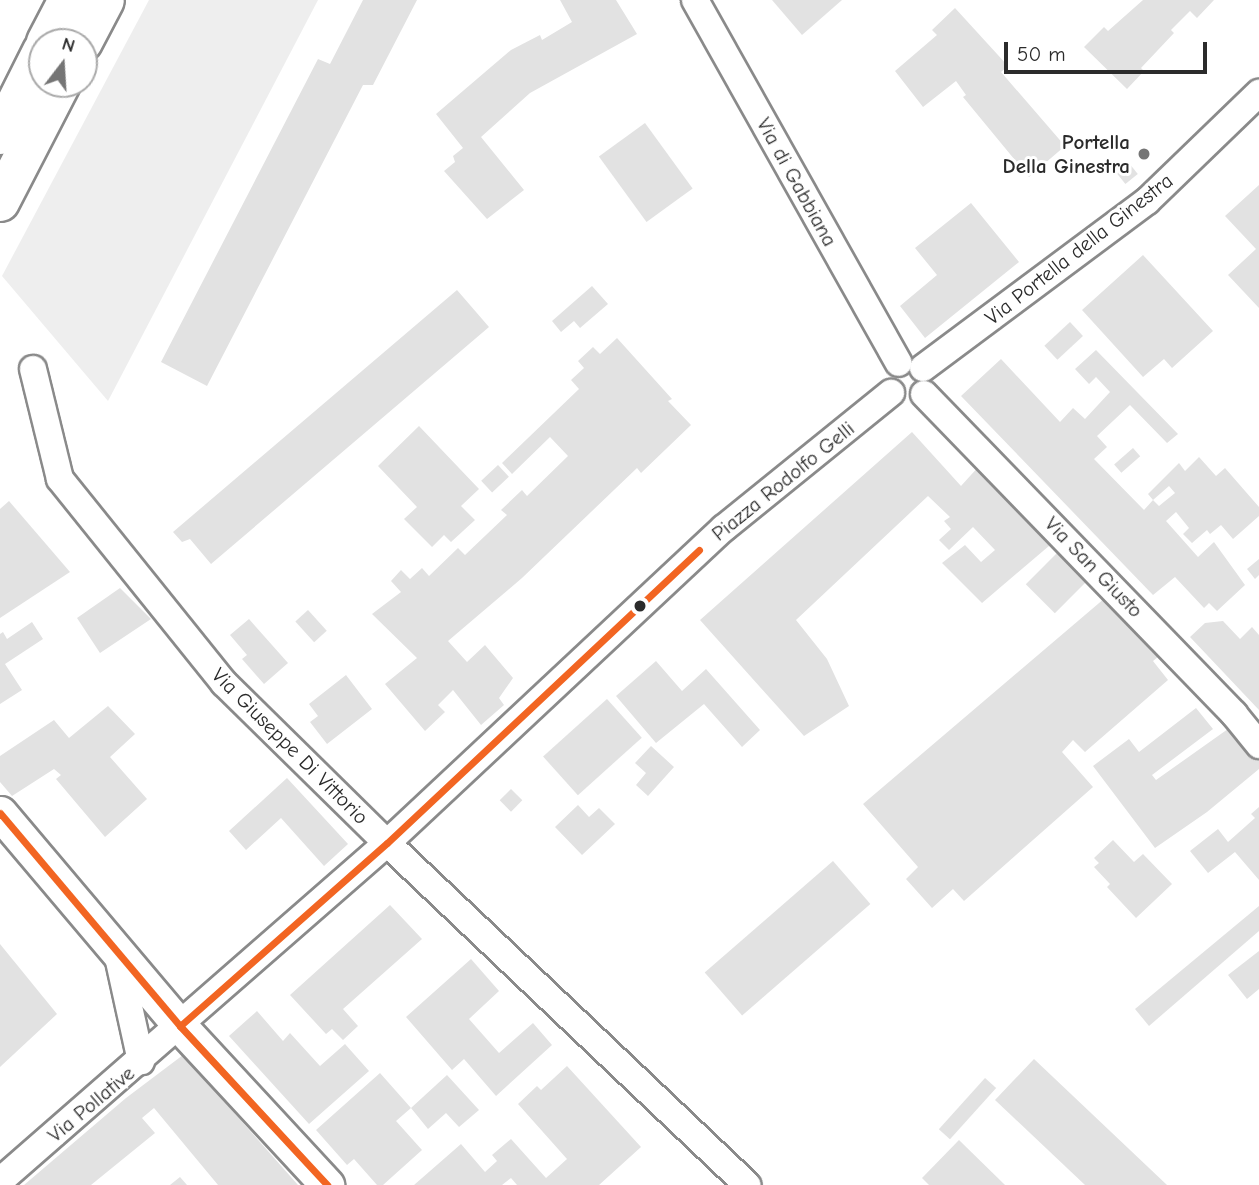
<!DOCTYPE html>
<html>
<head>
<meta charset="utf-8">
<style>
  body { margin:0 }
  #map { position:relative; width:1259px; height:1185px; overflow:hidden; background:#fff; font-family:"Comic Neue",sans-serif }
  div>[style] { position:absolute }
  .green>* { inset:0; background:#eee }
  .building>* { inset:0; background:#e2e2e2; transform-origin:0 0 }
  .roads { filter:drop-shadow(2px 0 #8a8a8a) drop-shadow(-2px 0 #8a8a8a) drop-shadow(0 2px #8a8a8a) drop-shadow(0 -2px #8a8a8a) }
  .minor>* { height:26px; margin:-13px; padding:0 13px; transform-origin:13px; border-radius:13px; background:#fff }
  .tertiary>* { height:33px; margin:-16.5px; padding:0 16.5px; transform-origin:16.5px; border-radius:16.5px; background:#fff }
  .secondary>* { height:38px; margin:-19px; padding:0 19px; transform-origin:19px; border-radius:19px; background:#fff }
  .bus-1>* { height:7px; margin:-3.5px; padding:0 3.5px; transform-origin:3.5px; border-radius:3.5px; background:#f26522 }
  .dots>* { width:19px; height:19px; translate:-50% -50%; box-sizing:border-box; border:4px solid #fff; border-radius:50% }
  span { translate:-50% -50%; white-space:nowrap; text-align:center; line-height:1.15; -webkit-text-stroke:6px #fff; paint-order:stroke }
  .poi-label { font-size:21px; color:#2b2b2b; font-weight:700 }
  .right { translate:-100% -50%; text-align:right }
  .street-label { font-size:21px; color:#2b2b2b }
  .north { position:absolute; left:28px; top:28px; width:70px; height:70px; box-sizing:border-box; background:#fff; border:2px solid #aaa; border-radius:50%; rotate:17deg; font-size:19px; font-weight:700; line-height:28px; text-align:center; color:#2b2b2b }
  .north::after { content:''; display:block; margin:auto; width:24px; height:32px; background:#757575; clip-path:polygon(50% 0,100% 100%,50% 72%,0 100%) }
  .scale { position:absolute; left:1004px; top:42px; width:203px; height:32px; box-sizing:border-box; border:4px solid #2b2b2b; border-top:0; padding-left:9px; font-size:21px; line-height:24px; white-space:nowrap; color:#2b2b2b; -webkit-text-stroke:5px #fff; paint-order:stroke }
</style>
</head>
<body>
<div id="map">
  <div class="green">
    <div style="clip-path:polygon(149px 0,318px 0,108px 401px,2px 276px)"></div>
  </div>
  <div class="building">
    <div style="clip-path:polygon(363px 0,417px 0,373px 85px,363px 85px,207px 386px,161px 362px,318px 59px,330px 64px)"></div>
    <div style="clip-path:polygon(560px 0,616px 0,637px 34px,530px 93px,481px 137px,524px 190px,487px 219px,444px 171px,455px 162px,453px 156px,463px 148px,436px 114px,511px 50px,540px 35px,542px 40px,572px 22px)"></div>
    <div style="clip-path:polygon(772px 0,842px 0,802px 35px)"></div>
    <div style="clip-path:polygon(1143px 0,1214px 0,1197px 18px,1190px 11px,1171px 30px,1174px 33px,1141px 68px,1144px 71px,1127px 89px,1084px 47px,1104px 27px,1108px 31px)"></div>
    <div style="clip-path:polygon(955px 8px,1008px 66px,1001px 72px,1065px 146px,1029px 177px,963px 97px,966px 95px,956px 81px,923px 107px,895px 71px,937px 35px,932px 30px)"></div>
    <div style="left:645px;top:123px;width:81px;height:57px;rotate:54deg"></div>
    <div style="left:1129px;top:163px;width:14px;height:16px;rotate:51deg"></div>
    <div style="clip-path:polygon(1259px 185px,1259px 308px,1228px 275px,1256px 249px,1225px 216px)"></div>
    <div style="clip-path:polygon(971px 203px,1019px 262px,925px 338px,900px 306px,937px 275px,915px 248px)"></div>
    <div style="clip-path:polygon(1143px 255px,1213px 331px,1172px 368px,1164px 359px,1143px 377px,1082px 310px)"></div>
    <div style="clip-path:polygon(592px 286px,608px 304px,580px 328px,574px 321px,561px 332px,552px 321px)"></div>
    <div style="clip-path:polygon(457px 290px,489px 327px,211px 564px,190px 539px,182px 542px,173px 532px)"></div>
    <div style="left:1070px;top:322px;width:19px;height:35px;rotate:47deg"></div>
    <div style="clip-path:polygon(617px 338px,672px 399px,668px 401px,691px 425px,641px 473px,637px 468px,522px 578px,448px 641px,467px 662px,485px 645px,513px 678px,499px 698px,504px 705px,481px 725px,453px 690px,438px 705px,445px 712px,425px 731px,385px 684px,417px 658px,372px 614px,401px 592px,391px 581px,401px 570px,410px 579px,422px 568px,429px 576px,458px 548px,465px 555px,507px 515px,501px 510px,522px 490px,527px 496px,568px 456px,550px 437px,512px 474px,502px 463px,579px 389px,571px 380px,584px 368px,578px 361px,593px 347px,600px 354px)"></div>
    <div style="clip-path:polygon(1096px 350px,1178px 434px,1167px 443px,1130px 405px,1097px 436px,1107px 447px,1094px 459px,1144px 510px,1153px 500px,1159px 506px,1175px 493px,1169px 486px,1153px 500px,1148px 494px,1179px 463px,1185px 471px,1199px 457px,1216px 476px,1225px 468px,1259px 507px,1259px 516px,1233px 539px,1221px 525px,1210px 534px,1207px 530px,1192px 543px,1183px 534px,1189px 528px,1176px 512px,1166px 521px,1198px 557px,1214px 542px,1245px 585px,1217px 611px,1209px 603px,1204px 608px,1175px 577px,1153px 595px,961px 396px,1001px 359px,1060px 422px,1073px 408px,1085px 419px,1110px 392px,1096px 377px,1089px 384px,1075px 369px)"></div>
    <div style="clip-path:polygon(419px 426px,479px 489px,461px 506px,475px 520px,451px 542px,444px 535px,432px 547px,404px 519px,417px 507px,378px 466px)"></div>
    <div style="clip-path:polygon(912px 432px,961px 486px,980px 465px,1056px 540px,982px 603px,942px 563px,965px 545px,981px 562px,995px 550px,973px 527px,949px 550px,939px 540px,951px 529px,944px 521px,950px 517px,928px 496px,796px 620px,827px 659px,849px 706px,804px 736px,700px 620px)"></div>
    <div style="left:1133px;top:448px;width:11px;height:25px;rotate:49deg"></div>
    <div style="left:498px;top:465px;width:16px;height:23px;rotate:47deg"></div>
    <div style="clip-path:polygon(9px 501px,70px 572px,0 618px,0 509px)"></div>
    <div style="left:1064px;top:546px;width:41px;height:54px;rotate:45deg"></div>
    <div style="clip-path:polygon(1259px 559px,1259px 575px,1255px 579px,1247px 569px)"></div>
    <div style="clip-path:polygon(120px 588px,151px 619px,100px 653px,77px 618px)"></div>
    <div style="clip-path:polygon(1112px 592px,1164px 652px,1153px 661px,1168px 680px,1085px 752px,1073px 740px,1062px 752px,1093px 787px,964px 901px,953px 889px,932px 908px,906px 879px,918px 867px,863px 804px)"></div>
    <div style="left:308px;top:610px;width:28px;height:17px;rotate:48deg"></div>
    <div style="clip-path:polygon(249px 619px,288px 663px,264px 684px,242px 659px,247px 655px,230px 635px)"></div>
    <div style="clip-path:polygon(1223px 621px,1240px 639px,1252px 627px,1259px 635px,1259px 710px,1190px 637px,1205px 623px)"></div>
    <div style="clip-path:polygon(32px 622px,43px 639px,5px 664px,22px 690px,0 704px,0 634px,3px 632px,7px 639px)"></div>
    <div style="clip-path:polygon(656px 661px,682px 691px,706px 669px,760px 730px,742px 747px,704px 704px,656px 743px,616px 696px)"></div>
    <div style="clip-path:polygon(346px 675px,372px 709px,327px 744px,310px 722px,318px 716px,309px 704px)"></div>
    <div style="left:607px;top:699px;width:52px;height:86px;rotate:48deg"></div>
    <div style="clip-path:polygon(108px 706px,135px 734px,110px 757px,147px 799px,105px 837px,56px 779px,61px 775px,54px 769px,12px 796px,0 782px,0 756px,54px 720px,69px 738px)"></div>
    <div style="clip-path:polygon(1196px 708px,1213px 729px,1152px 775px,1156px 780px,1235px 724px,1259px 756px,1259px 769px,1207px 812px,1155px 848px,1093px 766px,1129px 739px,1139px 752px)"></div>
    <div style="clip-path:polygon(651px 746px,674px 767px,648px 796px,636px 785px,646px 773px,635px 763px)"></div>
    <div style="clip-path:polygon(287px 778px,348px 844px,324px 866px,281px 818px,246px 850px,229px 831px)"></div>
    <div style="left:511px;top:789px;width:16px;height:16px;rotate:45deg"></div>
    <div style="clip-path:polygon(578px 805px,589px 817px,599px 808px,615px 824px,582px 855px,555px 827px)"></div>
    <div style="clip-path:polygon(1259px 807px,1259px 880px,1235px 852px,1208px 873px,1190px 851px,1218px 829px,1228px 842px,1255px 818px,1251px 814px)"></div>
    <div style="clip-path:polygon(1113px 840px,1134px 862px,1143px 854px,1172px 884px,1136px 918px,1107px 887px,1110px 884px,1094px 867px,1099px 863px,1094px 858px)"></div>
    <div style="left:833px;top:861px;width:57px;height:170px;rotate:49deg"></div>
    <div style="clip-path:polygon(390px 905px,422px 939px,343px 1009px,358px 1026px,343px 1040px,332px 1029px,326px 1034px,290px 995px)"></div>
    <div style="clip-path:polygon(1259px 906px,1259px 931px,1149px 1026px,1135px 1009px)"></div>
    <div style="clip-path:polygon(0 944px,57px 1014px,0 1067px)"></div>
    <div style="clip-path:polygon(1259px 951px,1259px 989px,1247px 999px,1228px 975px)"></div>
    <div style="clip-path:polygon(471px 959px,499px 991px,469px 1019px,499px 1053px,533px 1023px,552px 1045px,496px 1096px,464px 1059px,452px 1070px,406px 1017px)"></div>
    <div style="clip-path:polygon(257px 1011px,283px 1041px,290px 1033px,320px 1066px,345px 1044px,369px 1071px,309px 1124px,229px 1036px)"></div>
    <div style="clip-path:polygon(183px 1055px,298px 1185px,218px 1185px,154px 1108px,142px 1118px,155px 1133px,91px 1185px,24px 1185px,126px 1098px)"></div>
    <div style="clip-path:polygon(1034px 1059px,1167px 1185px,1085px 1185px,995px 1100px)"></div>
    <div style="clip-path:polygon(567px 1066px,641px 1147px,599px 1185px,517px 1185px,511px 1178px,502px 1185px,414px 1185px,461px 1144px,485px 1172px,497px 1161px,492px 1155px,511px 1139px,546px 1178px,567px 1159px,518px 1104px,537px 1086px,541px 1090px)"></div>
    <div style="clip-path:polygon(380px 1073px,411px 1108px,396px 1121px,422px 1150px,383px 1185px,377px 1185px,354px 1159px,347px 1165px,316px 1130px)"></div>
    <div style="clip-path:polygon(447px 1075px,479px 1110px,459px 1127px,446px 1113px,428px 1129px,411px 1108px)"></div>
    <div style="left:985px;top:1078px;width:15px;height:69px;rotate:42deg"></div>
    <div style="clip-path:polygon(959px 1140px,1005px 1185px,929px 1185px,922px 1178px)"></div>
    <div style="clip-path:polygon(180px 1177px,187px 1185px,170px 1185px)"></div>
  </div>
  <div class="roads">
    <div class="minor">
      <div style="left:695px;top:0;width:416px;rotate:60.7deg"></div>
      <div style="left:923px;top:368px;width:279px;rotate:-36.7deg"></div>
      <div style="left:1147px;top:201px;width:156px;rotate:-44deg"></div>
      <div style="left:33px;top:369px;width:113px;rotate:76.2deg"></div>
      <div style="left:60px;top:479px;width:262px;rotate:51.2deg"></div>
      <div style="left:224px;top:683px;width:228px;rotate:44.5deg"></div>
      <div style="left:387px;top:843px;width:497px;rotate:43.5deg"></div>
      <div style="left:924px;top:394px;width:446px;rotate:45.9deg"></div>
      <div style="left:1234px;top:714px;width:40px;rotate:51deg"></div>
      <div style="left:117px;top:952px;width:112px;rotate:77.6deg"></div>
      <div style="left:0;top:1181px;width:514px;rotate:-41.13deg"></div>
      <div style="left:387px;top:843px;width:461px;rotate:-43.1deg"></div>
      <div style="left:724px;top:528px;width:215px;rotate:-39deg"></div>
    </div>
    <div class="tertiary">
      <div style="left:0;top:813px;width:279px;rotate:49.8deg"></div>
      <div style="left:180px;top:1026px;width:217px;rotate:47.2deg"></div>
    </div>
    <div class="secondary">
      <div style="left:46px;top:42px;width:47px;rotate:-62.4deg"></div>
      <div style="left:83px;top:42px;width:47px;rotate:-62.4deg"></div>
      <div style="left:0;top:135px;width:94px;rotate:-63.4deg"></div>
      <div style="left:0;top:202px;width:133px;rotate:-62.7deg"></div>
    </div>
  </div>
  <div class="bus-1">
    <div style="left:0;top:813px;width:279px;rotate:49.8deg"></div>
    <div style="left:180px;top:1026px;width:217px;rotate:47.2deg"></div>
    <div style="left:180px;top:1026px;width:276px;rotate:-41.5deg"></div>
    <div style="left:387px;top:843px;width:428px;rotate:-43.2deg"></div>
  </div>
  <div class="dots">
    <div style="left:1144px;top:154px;background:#757575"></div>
    <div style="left:640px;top:606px;background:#2b2b2b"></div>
  </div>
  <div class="poi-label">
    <span class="right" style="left:1130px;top:154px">Portella<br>Della Ginestra</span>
  </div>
  <div class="street-label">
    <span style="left:797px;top:182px;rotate:61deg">Via di Gabbiana</span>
    <span style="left:1079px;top:249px;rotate:-38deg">Via Portella della Ginestra</span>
    <span style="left:783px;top:481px;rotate:-39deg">Piazza Rodolfo Gelli</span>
    <span style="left:1094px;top:567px;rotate:46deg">Via San Giusto</span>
    <span style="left:290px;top:746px;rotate:45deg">Via Giuseppe Di Vittorio</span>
    <span style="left:91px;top:1104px;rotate:-40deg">Via Pollative</span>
  </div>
  <div class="north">N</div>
  <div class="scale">50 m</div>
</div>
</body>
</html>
